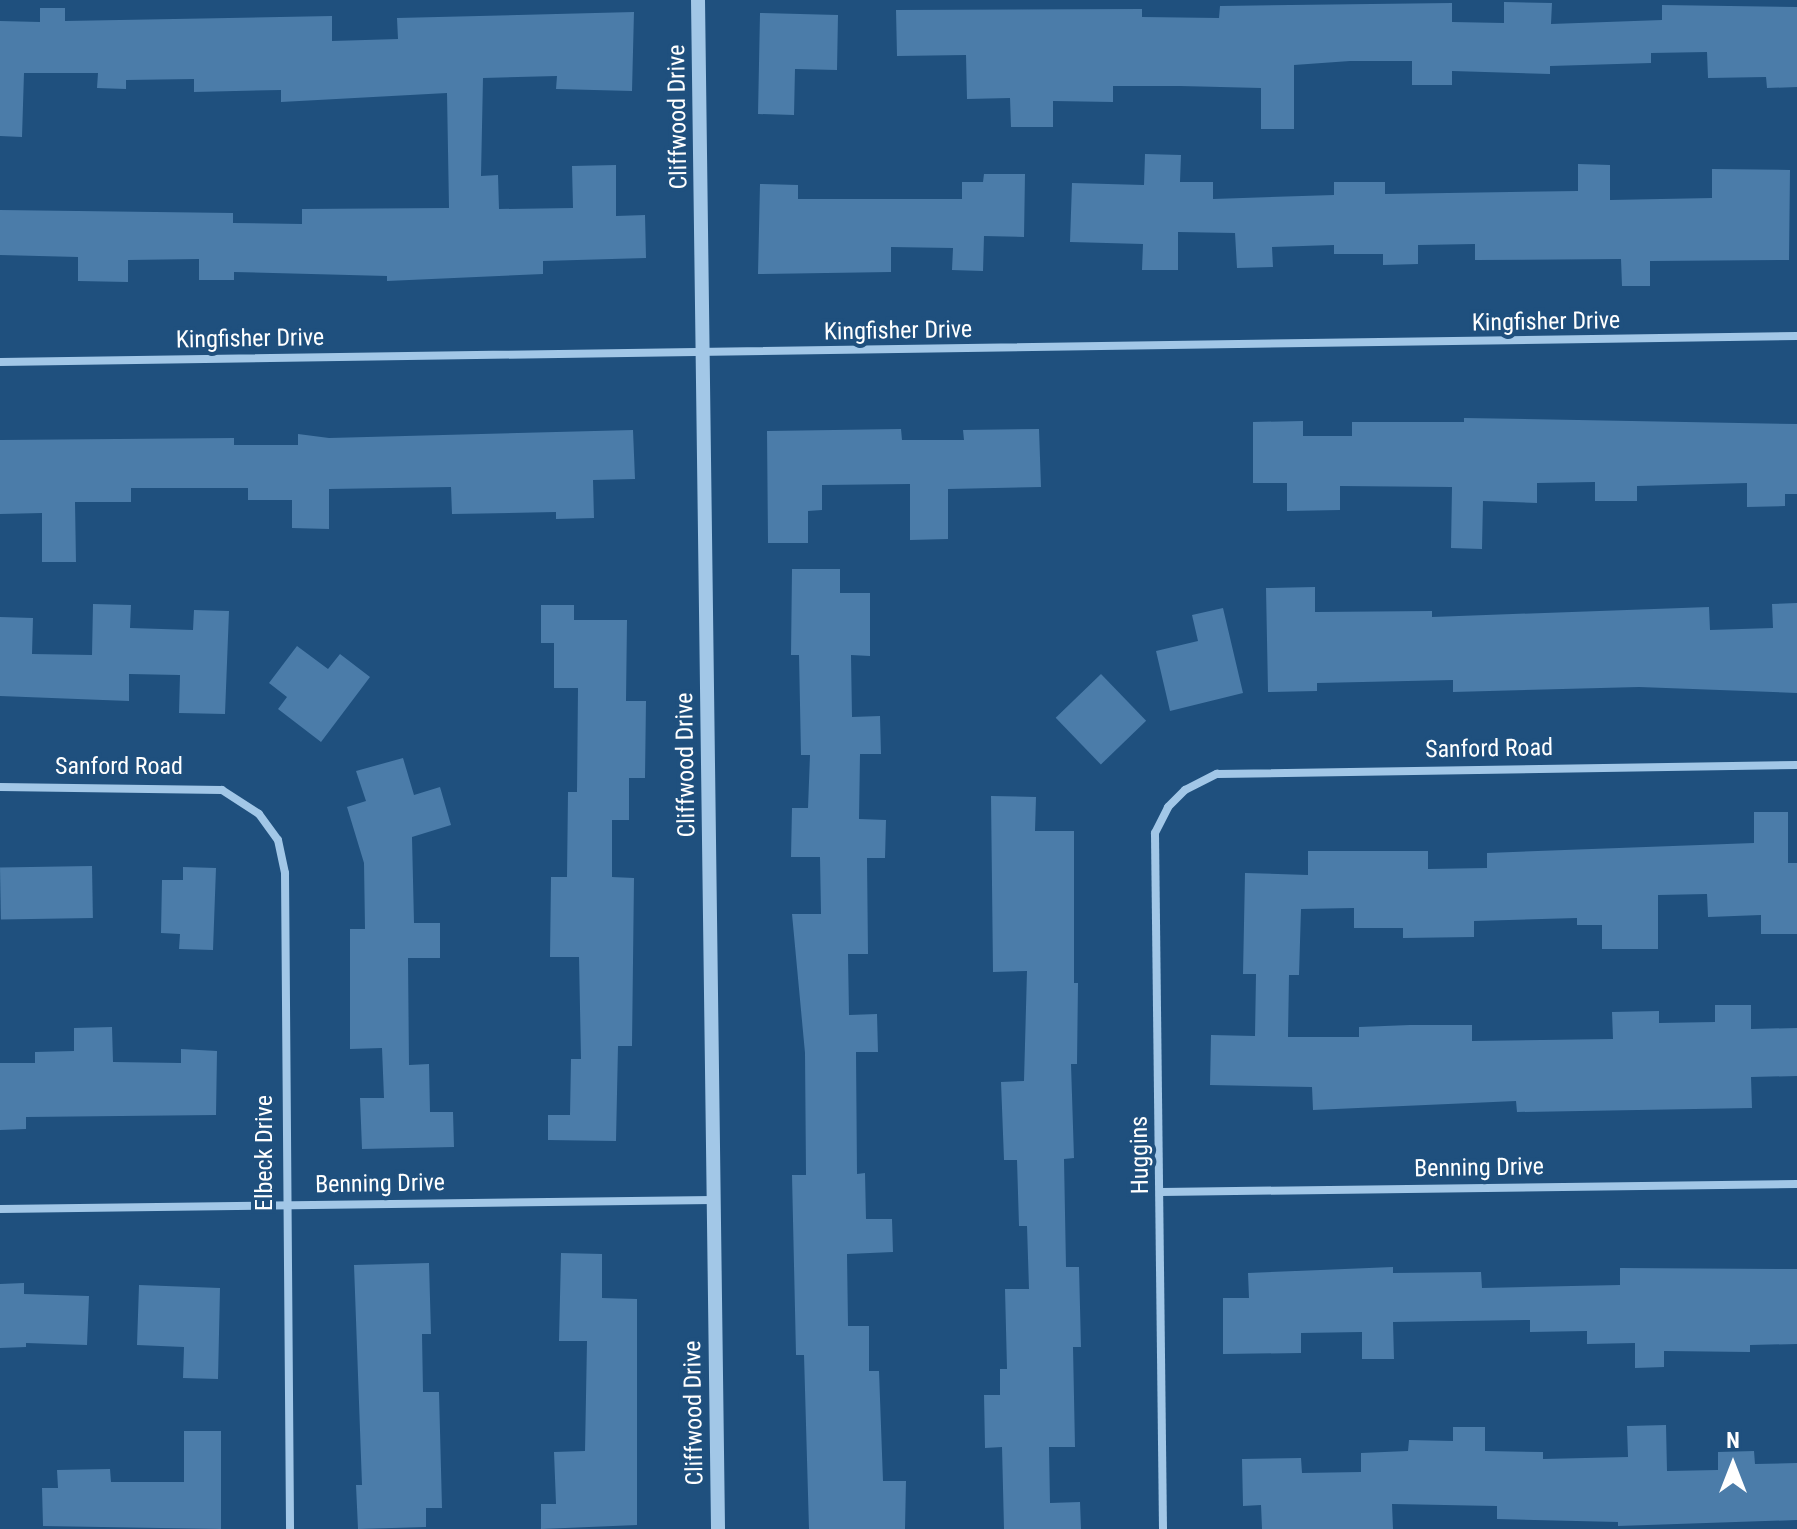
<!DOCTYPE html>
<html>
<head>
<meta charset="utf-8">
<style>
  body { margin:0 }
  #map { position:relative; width:1797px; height:1529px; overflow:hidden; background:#1f507e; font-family:"Roboto Condensed",sans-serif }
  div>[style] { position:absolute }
  .building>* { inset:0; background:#4b7ca9; transform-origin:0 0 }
  .minor>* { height:8px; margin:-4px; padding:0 4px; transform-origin:4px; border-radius:4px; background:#a2c7e7 }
  .tertiary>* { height:14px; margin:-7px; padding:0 7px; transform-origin:7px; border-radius:7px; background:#a2c7e7 }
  span { translate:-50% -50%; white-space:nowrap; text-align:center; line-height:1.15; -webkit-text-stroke:8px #1f507e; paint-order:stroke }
  .street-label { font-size:24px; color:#fff }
  .north { position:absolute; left:1693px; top:1425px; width:80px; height:80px; -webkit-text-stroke:6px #1f507e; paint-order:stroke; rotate:0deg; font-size:22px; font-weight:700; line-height:32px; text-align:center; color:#fff }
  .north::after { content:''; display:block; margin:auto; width:28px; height:36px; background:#fff; clip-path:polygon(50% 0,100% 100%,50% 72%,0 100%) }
</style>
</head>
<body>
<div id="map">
  <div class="building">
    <div style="clip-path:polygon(1504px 2px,1552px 3px,1551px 24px,1662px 20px,1662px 5px,1797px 7px,1797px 87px,1767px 88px,1766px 77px,1708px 78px,1707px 52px,1651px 53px,1651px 63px,1550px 66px,1550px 74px,1452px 71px,1452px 85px,1412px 85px,1412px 61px,1350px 61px,1294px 65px,1294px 129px,1261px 129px,1261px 88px,1180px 86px,1113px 86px,1113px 102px,1053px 101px,1053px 127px,1011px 127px,1010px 98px,967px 99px,966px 55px,897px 56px,896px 10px,1142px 9px,1142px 17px,1219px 18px,1220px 6px,1452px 3px,1452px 22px,1504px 23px)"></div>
    <div style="clip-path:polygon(40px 8px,65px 8px,65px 21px,332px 16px,332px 41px,398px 39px,397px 18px,634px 12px,632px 91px,556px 89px,557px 76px,483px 78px,481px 176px,498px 175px,499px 209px,573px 208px,572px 166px,616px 165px,616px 216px,645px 215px,646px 258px,543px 261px,543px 274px,387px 281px,387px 276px,234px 272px,234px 280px,199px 280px,199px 259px,128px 260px,128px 282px,78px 281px,78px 257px,0 255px,0 210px,233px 213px,233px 223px,302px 224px,302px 209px,449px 208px,447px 93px,281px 102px,281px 90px,194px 92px,194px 79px,126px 80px,126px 89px,97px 88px,98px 73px,24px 73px,22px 137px,0 136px,0 21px,40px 22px)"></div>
    <div style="clip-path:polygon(760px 13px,838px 15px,837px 70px,795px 69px,794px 115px,758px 114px)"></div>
    <div style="clip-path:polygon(1145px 154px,1181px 155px,1180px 182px,1213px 182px,1213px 199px,1334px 195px,1334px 182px,1385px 182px,1385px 194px,1578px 191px,1578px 164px,1610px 165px,1610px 200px,1712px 198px,1712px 169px,1790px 170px,1789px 260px,1650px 261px,1650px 286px,1622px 286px,1621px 259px,1475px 260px,1475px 244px,1418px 245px,1418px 264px,1383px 265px,1383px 254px,1334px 254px,1334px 245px,1272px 247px,1273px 267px,1237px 268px,1235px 233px,1178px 232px,1178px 270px,1142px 270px,1143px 244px,1070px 242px,1072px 183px,1144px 185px)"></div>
    <div style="clip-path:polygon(984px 174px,1025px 174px,1024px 237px,984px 236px,983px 271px,952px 270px,953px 248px,891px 247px,891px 272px,758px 274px,760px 184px,798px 185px,798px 199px,962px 199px,962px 182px,983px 182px)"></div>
    <div style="clip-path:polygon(1464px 418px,1797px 424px,1797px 494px,1785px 494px,1785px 506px,1747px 507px,1747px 483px,1637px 486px,1637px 501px,1595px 501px,1595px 482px,1537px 483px,1537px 503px,1483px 501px,1482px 549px,1451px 548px,1452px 487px,1340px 486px,1340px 510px,1287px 511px,1287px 483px,1253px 483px,1253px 422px,1303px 421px,1303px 436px,1352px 436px,1352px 422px,1464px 422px)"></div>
    <div style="clip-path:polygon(901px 429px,902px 440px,964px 440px,963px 430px,1039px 429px,1041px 487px,948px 489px,948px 539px,910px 540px,910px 484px,822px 485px,822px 510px,808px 511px,808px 543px,768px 543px,767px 431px)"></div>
    <div style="clip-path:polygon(633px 430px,635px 479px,593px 480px,594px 518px,556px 519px,556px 512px,452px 514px,451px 487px,329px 489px,329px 529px,292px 528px,292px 500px,248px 500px,248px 488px,131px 488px,131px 502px,75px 502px,76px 562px,42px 562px,42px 513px,0 514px,0 440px,234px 438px,234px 445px,298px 445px,298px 434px,329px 438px)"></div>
    <div style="clip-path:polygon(792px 569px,840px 569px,840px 593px,870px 593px,870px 656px,851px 655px,852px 717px,880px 716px,881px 754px,860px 754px,859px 819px,886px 820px,885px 858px,867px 858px,868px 954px,848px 954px,849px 1015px,877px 1014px,878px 1052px,856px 1052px,857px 1174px,865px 1173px,866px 1219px,892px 1219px,893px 1252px,847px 1254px,848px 1326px,869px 1326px,869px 1371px,879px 1371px,883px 1481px,906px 1481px,905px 1529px,809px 1529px,804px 1355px,796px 1355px,792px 1175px,806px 1175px,805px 1053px,792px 914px,821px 914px,820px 857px,791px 857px,792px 808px,808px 808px,810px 755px,801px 755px,799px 655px,791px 655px)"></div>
    <div style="clip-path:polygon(1315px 587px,1315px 612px,1432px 611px,1432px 617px,1709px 607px,1710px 630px,1773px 628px,1772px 604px,1797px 603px,1797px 693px,1639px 687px,1453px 692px,1453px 680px,1317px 683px,1317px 691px,1268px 692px,1266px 588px)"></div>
    <div style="clip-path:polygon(93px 604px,131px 605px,130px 628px,193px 630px,194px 610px,229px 611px,225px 714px,179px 713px,180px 675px,129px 674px,129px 701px,0 696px,0 617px,33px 618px,32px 654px,92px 655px)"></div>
    <div style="clip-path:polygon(541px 605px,574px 605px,574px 620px,627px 620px,626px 701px,646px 701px,645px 778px,629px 778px,629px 820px,612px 820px,612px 877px,634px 878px,632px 1046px,618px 1046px,616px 1141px,548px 1140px,548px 1115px,570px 1115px,571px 1059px,581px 1059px,579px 957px,550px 957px,551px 877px,567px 877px,568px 792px,577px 792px,578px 688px,554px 688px,554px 643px,541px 643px)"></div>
    <div style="clip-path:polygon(1223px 608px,1243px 693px,1170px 711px,1156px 651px,1198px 641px,1192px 615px)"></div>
    <div style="clip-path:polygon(297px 646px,328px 669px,340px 654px,370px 677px,321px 742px,278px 709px,287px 697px,269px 683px)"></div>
    <div style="left:1101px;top:674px;width:65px;height:63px;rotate:46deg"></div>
    <div style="clip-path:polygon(403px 758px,414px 795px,440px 787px,451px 825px,412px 837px,414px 923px,440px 923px,440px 958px,408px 958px,409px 1065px,429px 1064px,430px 1112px,453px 1112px,454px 1147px,362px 1149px,360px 1098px,384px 1098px,382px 1048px,350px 1049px,350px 929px,365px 929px,364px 863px,347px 807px,366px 801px,356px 771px)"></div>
    <div style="clip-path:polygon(991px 796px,1036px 797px,1035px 831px,1074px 831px,1074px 983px,1078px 983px,1077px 1064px,1071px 1064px,1074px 1158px,1064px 1159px,1066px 1267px,1079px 1267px,1081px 1347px,1073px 1347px,1075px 1447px,1049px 1447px,1050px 1503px,1080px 1502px,1081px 1529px,1004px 1529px,1002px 1447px,985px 1448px,984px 1395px,1000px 1395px,1000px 1369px,1007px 1369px,1005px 1289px,1029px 1289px,1027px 1226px,1019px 1226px,1017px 1160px,1004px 1160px,1001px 1082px,1024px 1081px,1027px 971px,993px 972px)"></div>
    <div style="clip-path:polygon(1754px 812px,1788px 812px,1788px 863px,1797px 863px,1797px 934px,1761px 934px,1761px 915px,1708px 917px,1707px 894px,1658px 895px,1658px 949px,1602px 949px,1602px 925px,1577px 925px,1577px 918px,1474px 921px,1474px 937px,1403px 938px,1403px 928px,1354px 928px,1354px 908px,1301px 909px,1299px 975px,1289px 975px,1288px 1037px,1359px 1037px,1359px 1027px,1410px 1025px,1472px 1025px,1472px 1041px,1613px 1039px,1612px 1012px,1659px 1011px,1659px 1023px,1715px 1022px,1715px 1005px,1751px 1005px,1751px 1029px,1797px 1028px,1797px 1076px,1751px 1077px,1752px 1108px,1517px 1112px,1516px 1101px,1313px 1110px,1312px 1087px,1210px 1085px,1211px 1035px,1255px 1036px,1256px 974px,1243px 974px,1245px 873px,1308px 875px,1308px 851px,1428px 851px,1428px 869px,1487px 868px,1487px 853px,1754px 843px)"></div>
    <div style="left:92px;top:866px;width:52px;height:92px;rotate:89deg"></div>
    <div style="clip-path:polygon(183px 867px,216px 868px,213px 950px,179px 949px,180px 934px,161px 933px,162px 880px,183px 880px)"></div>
    <div style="clip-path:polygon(112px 1027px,113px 1062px,181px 1063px,181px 1049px,217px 1051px,216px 1115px,26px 1117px,26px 1129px,0 1130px,0 1063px,35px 1063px,35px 1052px,74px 1051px,74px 1028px)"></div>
    <div style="clip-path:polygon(561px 1253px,602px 1254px,602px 1298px,637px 1299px,637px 1525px,541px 1529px,541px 1504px,556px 1504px,554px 1452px,585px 1451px,587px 1341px,559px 1341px)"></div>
    <div style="clip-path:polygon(429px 1263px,431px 1334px,422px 1334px,423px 1392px,439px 1392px,442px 1508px,426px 1508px,426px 1527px,358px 1529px,356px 1485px,362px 1485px,354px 1265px)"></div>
    <div style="clip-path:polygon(1393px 1267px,1393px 1273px,1481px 1272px,1482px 1288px,1620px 1285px,1620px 1268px,1797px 1269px,1797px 1344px,1750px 1345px,1750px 1352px,1664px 1351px,1664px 1367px,1635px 1368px,1635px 1343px,1587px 1344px,1587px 1331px,1530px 1332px,1530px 1320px,1393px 1322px,1394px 1359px,1362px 1359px,1362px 1332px,1301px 1333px,1301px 1353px,1223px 1354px,1223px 1298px,1249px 1298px,1248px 1273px)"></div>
    <div style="clip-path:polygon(24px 1283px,24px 1294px,89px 1296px,87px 1345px,26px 1343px,26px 1347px,0 1348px,0 1284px)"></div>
    <div style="clip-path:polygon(139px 1285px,220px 1288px,218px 1379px,183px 1378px,184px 1347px,137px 1345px)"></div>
    <div style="clip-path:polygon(1666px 1425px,1667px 1471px,1718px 1470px,1718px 1452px,1754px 1451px,1755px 1464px,1797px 1463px,1797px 1520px,1618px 1526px,1618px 1522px,1497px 1519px,1497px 1506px,1392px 1504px,1393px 1529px,1262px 1529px,1261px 1505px,1243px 1506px,1242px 1459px,1301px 1458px,1302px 1473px,1361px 1472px,1361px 1453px,1408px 1451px,1409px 1440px,1453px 1441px,1453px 1427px,1485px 1427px,1485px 1451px,1543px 1452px,1543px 1459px,1628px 1457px,1627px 1426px)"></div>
    <div style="clip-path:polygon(184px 1431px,221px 1431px,221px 1529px,43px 1526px,42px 1488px,58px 1488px,57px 1470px,110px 1469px,111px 1482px,184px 1482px)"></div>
  </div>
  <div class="minor">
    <div style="left:0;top:362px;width:1797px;rotate:-0.83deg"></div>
    <div style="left:0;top:787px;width:222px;rotate:0.8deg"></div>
    <div style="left:222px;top:790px;width:44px;rotate:33deg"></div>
    <div style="left:259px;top:814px;width:32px;rotate:54deg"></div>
    <div style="left:278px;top:840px;width:34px;rotate:78deg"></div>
    <div style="left:285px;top:873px;width:656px;rotate:89.56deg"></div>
    <div style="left:1161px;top:1192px;width:636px;rotate:-0.72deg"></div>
    <div style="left:0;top:1209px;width:713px;rotate:-0.72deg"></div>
    <div style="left:1163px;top:1529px;width:696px;rotate:-90.66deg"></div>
    <div style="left:1155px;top:833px;width:29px;rotate:-63deg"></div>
    <div style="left:1168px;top:807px;width:24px;rotate:-45deg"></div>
    <div style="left:1185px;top:790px;width:36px;rotate:-27deg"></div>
    <div style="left:1217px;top:774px;width:580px;rotate:-0.89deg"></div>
  </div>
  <div class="tertiary">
    <div style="left:698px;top:0;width:1529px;rotate:89.25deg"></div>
  </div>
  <div class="street-label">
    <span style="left:678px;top:117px;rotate:-91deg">Cliffwood Drive</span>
    <span style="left:1546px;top:322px;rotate:-1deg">Kingfisher Drive</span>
    <span style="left:898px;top:331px;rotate:-1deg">Kingfisher Drive</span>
    <span style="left:250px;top:339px;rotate:-1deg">Kingfisher Drive</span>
    <span style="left:1489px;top:749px;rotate:-1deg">Sanford Road</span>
    <span style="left:686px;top:765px;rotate:-91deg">Cliffwood Drive</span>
    <span style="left:119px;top:767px">Sanford Road</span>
    <span style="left:265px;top:1153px;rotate:-90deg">Elbeck Drive</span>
    <span style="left:1140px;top:1155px;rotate:-91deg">Huggins</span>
    <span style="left:1479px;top:1168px;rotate:-1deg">Benning Drive</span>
    <span style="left:380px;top:1184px;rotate:-1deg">Benning Drive</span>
    <span style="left:694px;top:1413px;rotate:-91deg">Cliffwood Drive</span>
  </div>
  <div class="north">N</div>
</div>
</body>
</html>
